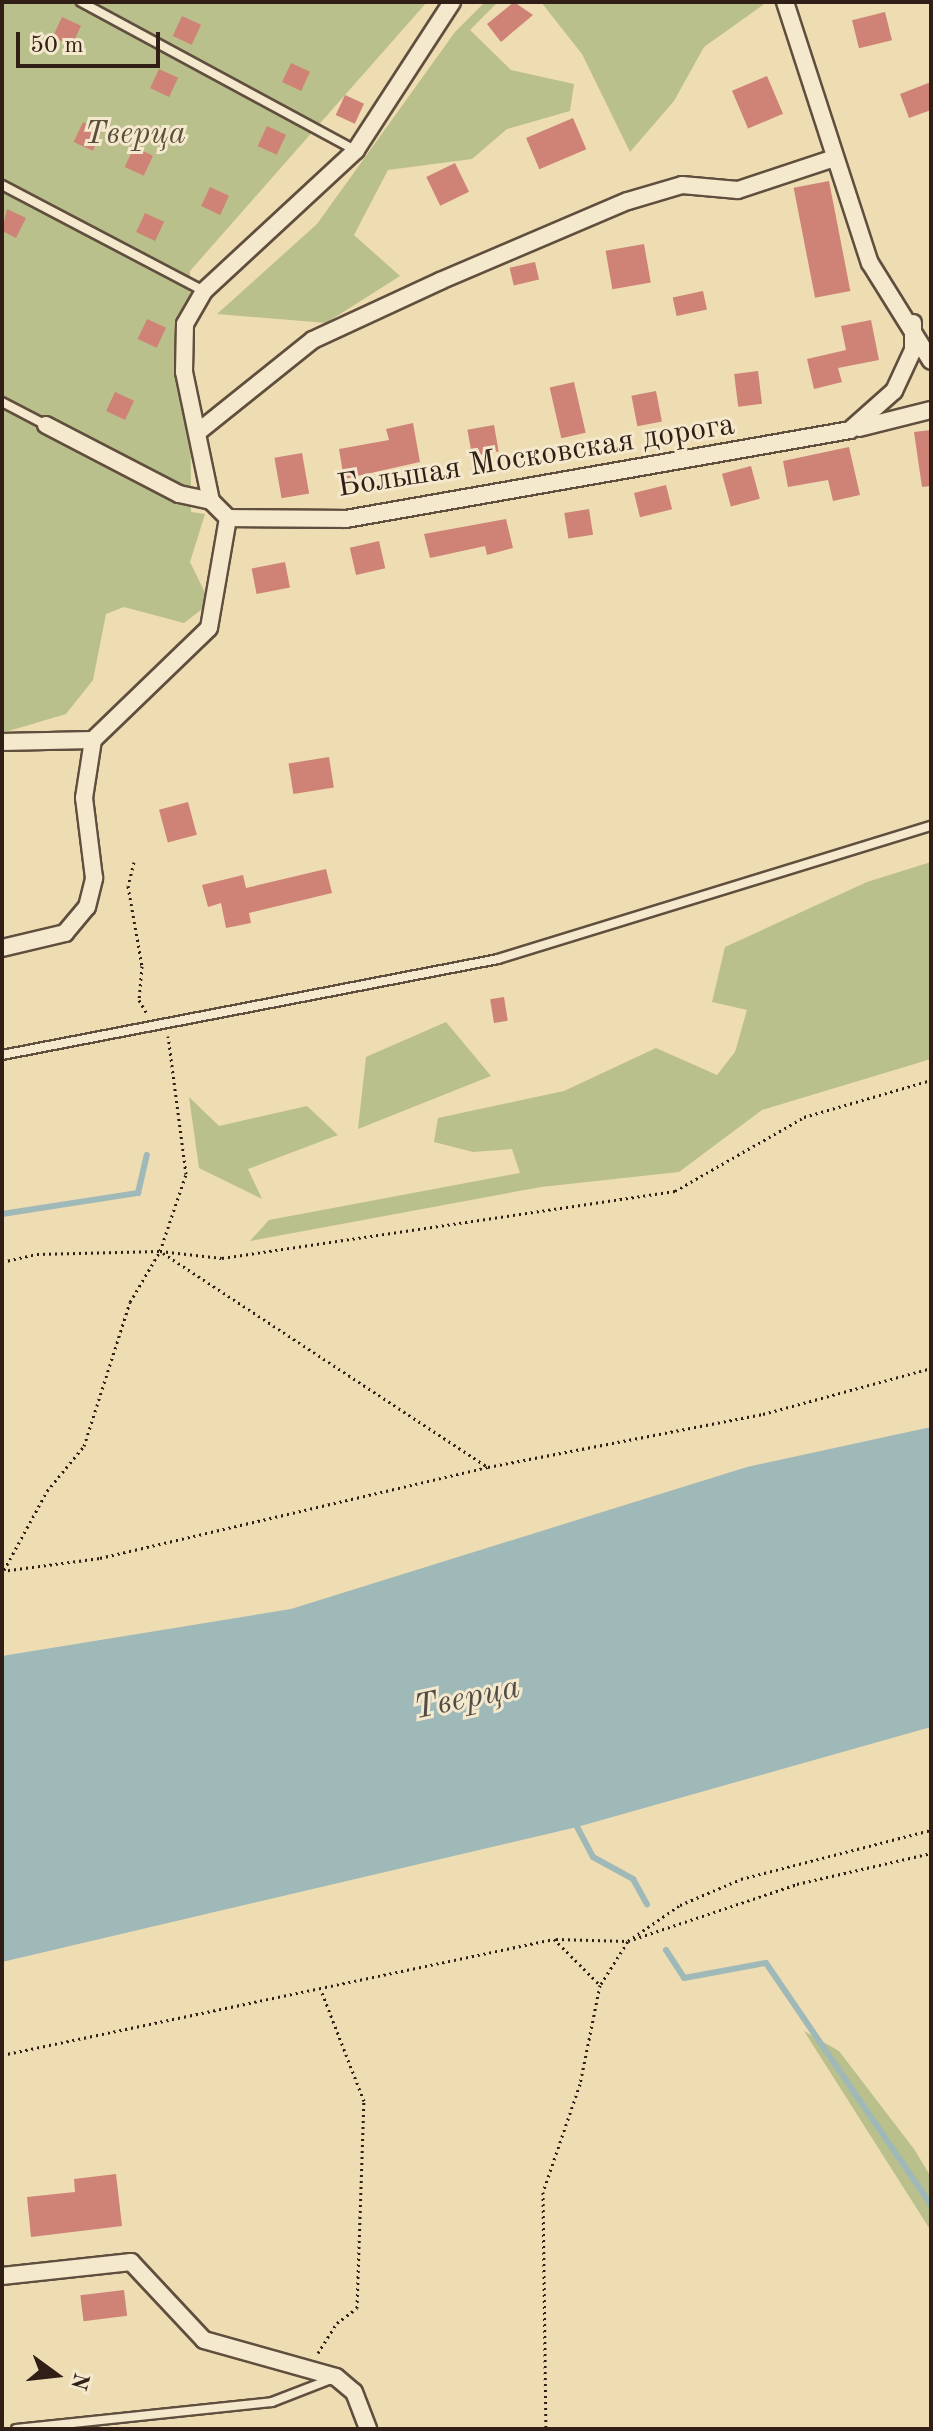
<!DOCTYPE html>
<html>
<head>
<meta charset="utf-8">
<style>
  body { margin:0 }
  #map { position:relative; width:933px; height:2431px; overflow:hidden; background:#eedcb2; font-family:"Old Standard TT",serif }
  div>[style] { position:absolute }
  .green>* { inset:0; background:#bac08b }
  .water>* { inset:0; background:#9fb8b8 }
  .stream>* { height:6px; margin:-3px; padding:0 3px; transform-origin:3px; border-radius:3px; background:#9fb8b8 }
  .building>* { inset:0; background:#ce8376; transform-origin:0 0 }
  .path>* { height:3px; margin-top:-1.5px; transform-origin:0; background:repeating-linear-gradient(90deg,#301e17 0 2px,transparent 0 6px) }
  .roads { filter:drop-shadow(2px 0 #604e3e) drop-shadow(-2px 0 #604e3e) drop-shadow(0 2px #604e3e) drop-shadow(0 -2px #604e3e) }
  .service>* { height:8px; margin:-4px; padding:0 4px; transform-origin:4px; border-radius:4px; background:#f4e8cd }
  .minor>* { height:16px; margin:-8px; padding:0 8px; transform-origin:8px; border-radius:8px; background:#f4e8cd }
  span { translate:-50% -50%; white-space:nowrap; text-align:center; line-height:1.15; -webkit-text-stroke:6px #f4e8cd; paint-order:stroke }
  .park-label { font-size:32px; color:#594f3a; font-style:italic }
  .street-label { font-size:32px; color:#301e17 }
  .water-label { font-size:34px; color:#514c47; font-style:italic }
  .frame { position:absolute; inset:0; border:4px solid #301e17; pointer-events:none }
  .north { position:absolute; left:16px; top:2335px; width:80px; height:80px; -webkit-text-stroke:6px #f4e8cd; paint-order:stroke; rotate:105deg; font-size:22px; font-weight:700; line-height:32px; text-align:center; color:#301e17 }
  .north::after { content:''; display:block; margin:auto; width:28px; height:36px; background:#301e17; clip-path:polygon(50% 0,100% 100%,50% 72%,0 100%) }
  .scale { position:absolute; left:16px; top:32px; width:144px; height:36px; box-sizing:border-box; border:4px solid #301e17; border-top:0; padding-left:10px; font-size:24px; line-height:28px; white-space:nowrap; color:#301e17; -webkit-text-stroke:6px #f4e8cd; paint-order:stroke }
</style>
</head>
<body>
<div id="map">
  <div class="green">
    <div style="clip-path:polygon(2px 2px,427px 2px,190px 271px,191px 512px,205px 514px,190px 562px,210px 603px,184px 623px,124px 607px,106px 614px,93px 680px,66px 714px,2px 733px)"></div>
    <div style="clip-path:polygon(485px 2px,498px 2px,470px 30px,511px 70px,574px 84px,570px 111px,507px 129px,472px 159px,388px 170px,354px 235px,400px 276px,326px 323px,217px 314px,317px 224px,455px 32px)"></div>
    <div style="clip-path:polygon(541px 2px,767px 2px,704px 47px,674px 101px,630px 152px,582px 54px)"></div>
    <div style="clip-path:polygon(931px 862px,931px 1059px,762px 1110px,679px 1172px,541px 1187px,250px 1241px,269px 1220px,520px 1173px,512px 1149px,473px 1152px,434px 1142px,438px 1118px,564px 1091px,656px 1048px,717px 1075px,735px 1052px,747px 1010px,712px 1002px,725px 947px,867px 882px)"></div>
    <div style="clip-path:polygon(446px 1022px,491px 1076px,358px 1129px,366px 1057px)"></div>
    <div style="clip-path:polygon(189px 1097px,219px 1126px,307px 1106px,338px 1135px,248px 1169px,262px 1199px,199px 1168px)"></div>
    <div style="clip-path:polygon(804px 2031px,839px 2051px,914px 2149px,931px 2177px,931px 2231px)"></div>
  </div>
  <div class="water">
    <div style="clip-path:polygon(931px 1427px,931px 1727px,577px 1827px,2px 1962px,2px 1656px,291px 1609px,747px 1467px)"></div>
  </div>
  <div class="stream">
    <div style="left:2px;top:1214px;width:138px;rotate:-8.8deg"></div>
    <div style="left:138px;top:1193px;width:39px;rotate:-77deg"></div>
    <div style="left:575px;top:1823px;width:38px;rotate:62deg"></div>
    <div style="left:593px;top:1857px;width:46px;rotate:28.8deg"></div>
    <div style="left:633px;top:1879px;width:29px;rotate:61deg"></div>
    <div style="left:666px;top:1950px;width:33px;rotate:57deg"></div>
    <div style="left:684px;top:1978px;width:83px;rotate:-10.4deg"></div>
    <div style="left:766px;top:1963px;width:293px;rotate:55.7deg"></div>
  </div>
  <div class="building">
    <div style="clip-path:polygon(514px 2px,533px 15px,501px 42px,487px 24px)"></div>
    <div style="left:885px;top:12px;width:29px;height:34px;rotate:76deg"></div>
    <div style="left:182px;top:16px;width:21px;height:22px;rotate:25deg"></div>
    <div style="left:62px;top:17px;width:21px;height:22px;rotate:25deg"></div>
    <div style="left:291px;top:63px;width:21px;height:21px;rotate:25deg"></div>
    <div style="left:159px;top:69px;width:21px;height:21px;rotate:25deg"></div>
    <div style="left:767px;top:76px;width:41px;height:38px;rotate:67deg"></div>
    <div style="clip-path:polygon(931px 82px,931px 110px,909px 118px,900px 94px)"></div>
    <div style="left:345px;top:95px;width:21px;height:22px;rotate:25deg"></div>
    <div style="left:573px;top:118px;width:34px;height:51px;rotate:67deg"></div>
    <div style="left:83px;top:122px;width:21px;height:22px;rotate:25deg"></div>
    <div style="left:267px;top:126px;width:21px;height:22px;rotate:25deg"></div>
    <div style="left:134px;top:147px;width:21px;height:22px;rotate:25deg"></div>
    <div style="left:455px;top:163px;width:32px;height:32px;rotate:64deg"></div>
    <div style="left:829px;top:181px;width:112px;height:36px;rotate:79deg"></div>
    <div style="left:210px;top:187px;width:21px;height:21px;rotate:25deg"></div>
    <div style="clip-path:polygon(7px 209px,26px 218px,16px 238px,2px 231px)"></div>
    <div style="left:145px;top:213px;width:21px;height:21px;rotate:25deg"></div>
    <div style="left:644px;top:244px;width:39px;height:39px;rotate:80deg"></div>
    <div style="left:535px;top:262px;width:18px;height:26px;rotate:77deg"></div>
    <div style="left:703px;top:291px;width:19px;height:31px;rotate:78deg"></div>
    <div style="left:147px;top:319px;width:21px;height:22px;rotate:25deg"></div>
    <div style="clip-path:polygon(871px 320px,879px 360px,838px 368px,842px 382px,814px 389px,807px 359px,846px 350px,841px 326px)"></div>
    <div style="left:758px;top:371px;width:33px;height:24px;rotate:83deg"></div>
    <div style="left:574px;top:382px;width:52px;height:25px;rotate:77deg"></div>
    <div style="left:656px;top:391px;width:31px;height:25px;rotate:79deg"></div>
    <div style="left:115px;top:392px;width:21px;height:21px;rotate:25deg"></div>
    <div style="clip-path:polygon(413px 423px,420px 462px,344px 479px,339px 449px,389px 440px,386px 429px)"></div>
    <div style="left:494px;top:425px;width:27px;height:27px;rotate:80deg"></div>
    <div style="clip-path:polygon(931px 430px,931px 486px,922px 487px,914px 432px)"></div>
    <div style="clip-path:polygon(849px 447px,860px 495px,833px 501px,828px 480px,788px 487px,783px 461px)"></div>
    <div style="left:302px;top:453px;width:41px;height:28px;rotate:80deg"></div>
    <div style="left:751px;top:466px;width:34px;height:30px;rotate:75deg"></div>
    <div style="left:666px;top:485px;width:25px;height:33px;rotate:76deg"></div>
    <div style="left:589px;top:509px;width:26px;height:25px;rotate:81deg"></div>
    <div style="clip-path:polygon(506px 519px,513px 548px,487px 555px,485px 546px,430px 558px,424px 534px)"></div>
    <div style="left:379px;top:541px;width:28px;height:30px;rotate:77deg"></div>
    <div style="left:285px;top:562px;width:26px;height:34px;rotate:79deg"></div>
    <div style="left:329px;top:757px;width:31px;height:41px;rotate:81deg"></div>
    <div style="left:188px;top:802px;width:34px;height:30px;rotate:75deg"></div>
    <div style="clip-path:polygon(326px 869px,332px 893px,249px 913px,251px 923px,226px 928px,221px 903px,208px 907px,202px 885px,243px 875px,246px 888px)"></div>
    <div style="left:504px;top:997px;width:24px;height:14px;rotate:81deg"></div>
    <div style="clip-path:polygon(116px 2174px,122px 2226px,31px 2237px,27px 2197px,75px 2192px,74px 2179px)"></div>
    <div style="left:124px;top:2290px;width:26px;height:44px;rotate:83deg"></div>
  </div>
  <div class="path">
    <div style="left:134px;top:862px;width:25px;rotate:104deg"></div>
    <div style="left:128px;top:886px;width:81px;rotate:80.1deg"></div>
    <div style="left:142px;top:966px;width:34px;rotate:95deg"></div>
    <div style="left:139px;top:1000px;width:16px;rotate:60deg"></div>
    <div style="left:163px;top:1253px;width:388px;rotate:33.4deg"></div>
    <div style="left:2px;top:1262px;width:36px;rotate:-13deg"></div>
    <div style="left:37px;top:1254px;width:123px;rotate:-1.4deg"></div>
    <div style="left:160px;top:1251px;width:62px;rotate:6.4deg"></div>
    <div style="left:222px;top:1258px;width:458px;rotate:-8.4deg"></div>
    <div style="left:675px;top:1191px;width:149px;rotate:-29.8deg"></div>
    <div style="left:804px;top:1117px;width:132px;rotate:-16.2deg"></div>
    <div style="left:4px;top:1570px;width:90px;rotate:-61.4deg"></div>
    <div style="left:47px;top:1491px;width:58px;rotate:-50.6deg"></div>
    <div style="left:84px;top:1446px;width:151px;rotate:-72.3deg"></div>
    <div style="left:130px;top:1302px;width:59px;rotate:-59.5deg"></div>
    <div style="left:160px;top:1251px;width:81px;rotate:-71.3deg"></div>
    <div style="left:186px;top:1174px;width:139px;rotate:-97.4deg"></div>
    <div style="left:2px;top:1571px;width:99px;rotate:-7.6deg"></div>
    <div style="left:100px;top:1558px;width:399px;rotate:-13.2deg"></div>
    <div style="left:488px;top:1467px;width:280px;rotate:-10.9deg"></div>
    <div style="left:763px;top:1414px;width:174px;rotate:-15.3deg"></div>
    <div style="left:556px;top:1939px;width:72px;rotate:1.6deg"></div>
    <div style="left:628px;top:1941px;width:178px;rotate:-18.6deg"></div>
    <div style="left:797px;top:1884px;width:138px;rotate:-13deg"></div>
    <div style="left:601px;top:1984px;width:51px;rotate:-57.9deg"></div>
    <div style="left:628px;top:1941px;width:63px;rotate:-34.7deg"></div>
    <div style="left:680px;top:1905px;width:66px;rotate:-23.1deg"></div>
    <div style="left:741px;top:1879px;width:196px;rotate:-14.5deg"></div>
    <div style="left:2px;top:2055px;width:564px;rotate:-11.87deg"></div>
    <div style="left:554px;top:1939px;width:65px;rotate:45deg"></div>
    <div style="left:600px;top:1985px;width:101px;rotate:101.4deg"></div>
    <div style="left:580px;top:2084px;width:114px;rotate:108.9deg"></div>
    <div style="left:543px;top:2192px;width:237px;rotate:89.3deg"></div>
    <div style="left:318px;top:2353px;width:36px;rotate:-58deg"></div>
    <div style="left:337px;top:2323px;width:25px;rotate:-37deg"></div>
    <div style="left:357px;top:2308px;width:207px;rotate:-88.1deg"></div>
    <div style="left:364px;top:2101px;width:119px;rotate:-111.2deg"></div>
  </div>
  <div class="roads">
    <div class="service">
      <div style="left:81px;top:2px;width:311px;rotate:28.4deg"></div>
      <div style="left:2px;top:185px;width:228px;rotate:27.7deg"></div>
      <div style="left:2px;top:402px;width:50px;rotate:27.6deg"></div>
      <div style="left:2px;top:1055px;width:505px;rotate:-10.95deg"></div>
      <div style="left:498px;top:959px;width:453px;rotate:-17.1deg"></div>
      <div style="left:16px;top:2429px;width:257px;rotate:-6deg"></div>
      <div style="left:272px;top:2402px;width:66px;rotate:-21.2deg"></div>
    </div>
    <div class="minor">
      <div style="left:785px;top:2px;width:274px;rotate:72deg"></div>
      <div style="left:870px;top:263px;width:115px;rotate:58.1deg"></div>
      <div style="left:46px;top:425px;width:150px;rotate:27.4deg"></div>
      <div style="left:179px;top:494px;width:33px;rotate:12deg"></div>
      <div style="left:211px;top:501px;width:132px;rotate:-101.8deg"></div>
      <div style="left:184px;top:372px;width:48px;rotate:-88.8deg"></div>
      <div style="left:185px;top:324px;width:38px;rotate:-60deg"></div>
      <div style="left:204px;top:291px;width:207px;rotate:-42.8deg"></div>
      <div style="left:356px;top:150px;width:176px;rotate:-57deg"></div>
      <div style="left:859px;top:428px;width:74px;rotate:-14deg"></div>
      <div style="left:198px;top:432px;width:147px;rotate:-38.7deg"></div>
      <div style="left:313px;top:340px;width:140px;rotate:-24.9deg"></div>
      <div style="left:440px;top:281px;width:204px;rotate:-23.1deg"></div>
      <div style="left:628px;top:201px;width:56px;rotate:-16.5deg"></div>
      <div style="left:682px;top:185px;width:56px;rotate:5.1deg"></div>
      <div style="left:738px;top:190px;width:102px;rotate:-18.3deg"></div>
      <div style="left:228px;top:518px;width:118px;rotate:0.5deg"></div>
      <div style="left:346px;top:519px;width:512px;rotate:-10.01deg"></div>
      <div style="left:850px;top:430px;width:59px;rotate:-41.6deg"></div>
      <div style="left:894px;top:391px;width:45px;rotate:-65.1deg"></div>
      <div style="left:913px;top:350px;width:27px;rotate:-90deg"></div>
      <div style="left:2px;top:742px;width:91px;rotate:-1.3deg"></div>
      <div style="left:93px;top:740px;width:161px;rotate:-44deg"></div>
      <div style="left:209px;top:628px;width:112px;rotate:-80.2deg"></div>
      <div style="left:228px;top:518px;width:24px;rotate:-135deg"></div>
      <div style="left:2px;top:948px;width:65px;rotate:-13.4deg"></div>
      <div style="left:65px;top:933px;width:34px;rotate:-50deg"></div>
      <div style="left:87px;top:907px;width:30px;rotate:-76deg"></div>
      <div style="left:94px;top:878px;width:81px;rotate:-97.1deg"></div>
      <div style="left:84px;top:798px;width:59px;rotate:-81.2deg"></div>
      <div style="left:2px;top:2276px;width:130px;rotate:-6.2deg"></div>
      <div style="left:131px;top:2262px;width:107px;rotate:46.9deg"></div>
      <div style="left:204px;top:2340px;width:137px;rotate:15.7deg"></div>
      <div style="left:336px;top:2377px;width:23px;rotate:40deg"></div>
      <div style="left:354px;top:2392px;width:40px;rotate:69deg"></div>
    </div>
  </div>
  <div class="park-label">
    <span style="left:135px;top:135px">Тверца</span>
  </div>
  <div class="street-label">
    <span style="left:536px;top:457px;rotate:-9deg">Большая Московская дорога</span>
  </div>
  <div class="water-label">
    <span style="left:467px;top:1699px;rotate:-12deg">Тверца</span>
  </div>
  <div class="frame"></div>
  <div class="north">N</div>
  <div class="scale">50 m</div>
</div>
</body>
</html>
